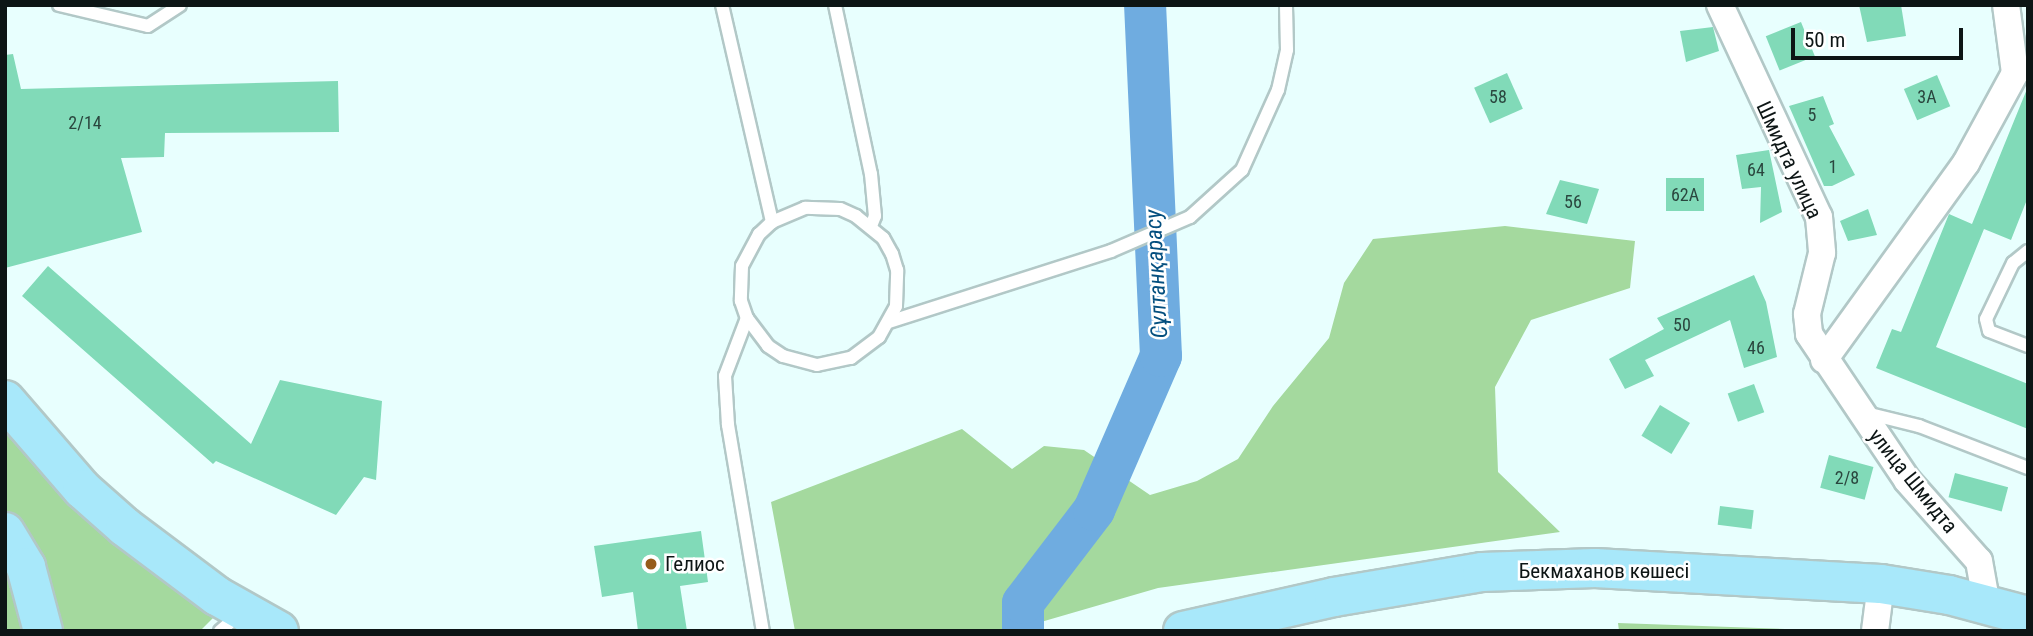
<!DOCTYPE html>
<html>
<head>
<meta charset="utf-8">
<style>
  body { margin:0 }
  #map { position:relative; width:2033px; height:636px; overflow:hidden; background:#e8fffe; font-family:"Roboto Condensed",sans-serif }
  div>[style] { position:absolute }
  .green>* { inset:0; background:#a4d99e }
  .river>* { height:42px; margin:-21px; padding:0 21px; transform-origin:21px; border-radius:21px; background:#6face0 }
  .building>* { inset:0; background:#81dab8; transform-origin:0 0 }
  .roads { filter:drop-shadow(2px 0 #b2c8c7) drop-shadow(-2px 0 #b2c8c7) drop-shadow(0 2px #b2c8c7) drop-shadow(0 -2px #b2c8c7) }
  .lane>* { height:12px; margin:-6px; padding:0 6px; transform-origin:6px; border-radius:6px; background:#fff }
  .street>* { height:26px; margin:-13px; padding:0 13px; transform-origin:13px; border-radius:13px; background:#fff }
  .primary>* { height:38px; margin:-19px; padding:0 19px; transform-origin:19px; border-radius:19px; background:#a8e8fa }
  .dots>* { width:19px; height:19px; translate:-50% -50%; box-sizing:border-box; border:4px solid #fff; border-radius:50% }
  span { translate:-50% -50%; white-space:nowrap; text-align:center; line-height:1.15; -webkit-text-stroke:5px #fff; paint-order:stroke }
  .number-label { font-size:18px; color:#2a463e }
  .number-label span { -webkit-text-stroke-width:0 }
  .street-label { font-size:21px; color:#0d1515 }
  .poi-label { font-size:21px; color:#0d1515 }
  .left { translate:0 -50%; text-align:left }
  .water-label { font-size:23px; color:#044f7f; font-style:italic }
  .frame { position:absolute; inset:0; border:7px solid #0d1515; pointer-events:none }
  .scale { position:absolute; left:1791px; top:28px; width:172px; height:32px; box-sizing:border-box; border:4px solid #0d1515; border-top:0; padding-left:9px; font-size:21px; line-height:24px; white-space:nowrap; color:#0d1515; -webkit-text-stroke:5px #fff; paint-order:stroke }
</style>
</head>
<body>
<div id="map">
  <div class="green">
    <div style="clip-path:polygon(1505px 226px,1635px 241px,1630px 288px,1531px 320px,1495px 387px,1498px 472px,1560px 532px,1158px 588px,1010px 631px,795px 631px,771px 502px,962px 429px,1012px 469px,1044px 446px,1084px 450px,1150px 495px,1197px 481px,1238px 459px,1273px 406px,1329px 338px,1344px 283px,1373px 239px)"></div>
    <div style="clip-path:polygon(5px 429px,219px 612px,200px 631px,58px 631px,15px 520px,5px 510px)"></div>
    <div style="clip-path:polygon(5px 562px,28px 631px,5px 631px)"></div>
    <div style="clip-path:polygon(1618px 623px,1843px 631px,1619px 631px)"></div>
  </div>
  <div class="river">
    <div style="left:1023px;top:631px;width:28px;rotate:-90deg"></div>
    <div style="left:1023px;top:603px;width:117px;rotate:-52.6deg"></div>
    <div style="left:1094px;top:510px;width:168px;rotate:-66.5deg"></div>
    <div style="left:1161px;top:356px;width:351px;rotate:-92.6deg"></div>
  </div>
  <div class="building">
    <div style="clip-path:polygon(1859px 5px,1901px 5px,1906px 36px,1867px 42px)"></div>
    <div style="left:1801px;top:22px;width:37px;height:38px;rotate:68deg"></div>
    <div style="clip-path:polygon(1713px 27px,1719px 51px,1686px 62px,1680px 31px)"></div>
    <div style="clip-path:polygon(13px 54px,21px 89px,338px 81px,339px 132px,165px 133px,164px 157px,121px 158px,142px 232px,5px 268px,5px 55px)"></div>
    <div style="left:1507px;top:73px;width:39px;height:36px;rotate:66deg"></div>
    <div style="left:1937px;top:75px;width:34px;height:36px;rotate:67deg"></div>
    <div style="clip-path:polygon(2027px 89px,2028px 197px,2011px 240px,1984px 229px,1936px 347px,2028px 384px,2028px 429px,1876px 368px,1892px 329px,1901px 332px,1949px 214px,1972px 224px)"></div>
    <div style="clip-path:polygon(1823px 96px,1834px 124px,1829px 126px,1855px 175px,1832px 186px,1824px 186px,1789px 106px)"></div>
    <div style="clip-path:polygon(1769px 150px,1782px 212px,1760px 223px,1761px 187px,1742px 189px,1736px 155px)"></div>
    <div style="left:1704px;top:178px;width:33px;height:38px;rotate:90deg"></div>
    <div style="clip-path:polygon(1560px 180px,1599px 189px,1587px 224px,1546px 214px)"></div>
    <div style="clip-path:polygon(1868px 209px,1877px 235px,1848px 241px,1840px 221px)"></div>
    <div style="clip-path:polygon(48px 266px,251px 444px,280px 380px,382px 401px,376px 480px,364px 477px,336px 515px,216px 461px,213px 464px,22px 296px)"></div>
    <div style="clip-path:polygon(1754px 275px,1766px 302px,1777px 357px,1744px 368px,1730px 320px,1645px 360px,1654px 376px,1625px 389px,1609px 359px,1664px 329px,1657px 318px)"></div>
    <div style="left:1754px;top:384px;width:30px;height:28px;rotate:70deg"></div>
    <div style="left:1660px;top:405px;width:35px;height:36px;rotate:31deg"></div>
    <div style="left:1829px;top:455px;width:46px;height:34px;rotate:15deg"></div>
    <div style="left:1955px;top:473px;width:55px;height:25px;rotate:15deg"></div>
    <div style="left:1720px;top:506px;width:34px;height:19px;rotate:7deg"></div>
    <div style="clip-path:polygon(701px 531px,708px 582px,680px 586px,687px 631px,638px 631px,633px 592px,602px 597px,594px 546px)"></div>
  </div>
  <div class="roads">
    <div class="lane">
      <div style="left:59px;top:5px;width:91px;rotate:13.3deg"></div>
      <div style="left:148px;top:26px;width:38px;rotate:-33deg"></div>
      <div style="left:722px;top:5px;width:223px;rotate:77deg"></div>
      <div style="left:835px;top:5px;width:173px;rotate:78deg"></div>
      <div style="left:871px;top:174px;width:42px;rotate:84.6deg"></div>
      <div style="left:875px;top:216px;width:11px;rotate:112deg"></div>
      <div style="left:2028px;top:251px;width:19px;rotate:141deg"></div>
      <div style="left:2013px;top:263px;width:62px;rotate:115.7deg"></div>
      <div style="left:1986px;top:319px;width:12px;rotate:76deg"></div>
      <div style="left:1989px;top:331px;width:42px;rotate:21deg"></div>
      <div style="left:747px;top:318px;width:35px;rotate:53deg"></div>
      <div style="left:768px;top:346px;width:18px;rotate:34deg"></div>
      <div style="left:783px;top:356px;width:35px;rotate:15deg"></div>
      <div style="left:817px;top:365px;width:35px;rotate:-12deg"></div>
      <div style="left:851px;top:358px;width:35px;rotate:-37deg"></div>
      <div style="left:879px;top:337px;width:35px;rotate:-61deg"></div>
      <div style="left:896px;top:306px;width:36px;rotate:-88deg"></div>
      <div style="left:897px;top:270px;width:17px;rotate:-107deg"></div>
      <div style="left:892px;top:254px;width:18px;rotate:-119deg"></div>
      <div style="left:883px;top:238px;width:35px;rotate:-141deg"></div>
      <div style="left:856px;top:216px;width:17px;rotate:-156deg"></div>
      <div style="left:840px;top:209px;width:35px;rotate:-178deg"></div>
      <div style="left:805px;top:208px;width:36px;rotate:157deg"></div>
      <div style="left:772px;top:222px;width:18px;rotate:137deg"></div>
      <div style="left:759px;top:234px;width:36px;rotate:118deg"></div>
      <div style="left:742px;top:266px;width:35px;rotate:92deg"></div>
      <div style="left:741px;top:301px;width:18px;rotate:71deg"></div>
      <div style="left:747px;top:318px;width:62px;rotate:110.8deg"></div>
      <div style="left:725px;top:376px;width:49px;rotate:86.5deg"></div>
      <div style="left:728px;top:425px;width:209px;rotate:80.4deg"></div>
      <div style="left:889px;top:322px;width:233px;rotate:-17.7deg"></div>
      <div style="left:1111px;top:251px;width:86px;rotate:-23.3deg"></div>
      <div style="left:1190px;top:217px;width:70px;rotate:-42.1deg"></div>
      <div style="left:1242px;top:170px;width:88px;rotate:-65.8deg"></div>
      <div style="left:1278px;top:90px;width:41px;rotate:-77.3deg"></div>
      <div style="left:1287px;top:50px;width:45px;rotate:-91.3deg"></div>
      <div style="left:1866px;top:413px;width:55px;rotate:13.8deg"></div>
      <div style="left:1919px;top:426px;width:117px;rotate:21.1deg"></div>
      <div style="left:220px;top:631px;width:16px;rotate:-40deg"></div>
      <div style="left:232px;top:621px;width:12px;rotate:-85deg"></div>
    </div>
    <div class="street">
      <div style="left:1720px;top:5px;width:234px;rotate:65deg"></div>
      <div style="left:1819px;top:217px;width:36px;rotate:85deg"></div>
      <div style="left:1822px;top:253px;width:63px;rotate:103.8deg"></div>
      <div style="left:1807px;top:314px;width:20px;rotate:84deg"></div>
      <div style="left:1809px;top:334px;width:176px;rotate:56.1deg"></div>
      <div style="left:1907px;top:480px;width:108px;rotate:48.4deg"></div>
      <div style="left:1979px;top:561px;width:46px;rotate:79.9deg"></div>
      <div style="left:1824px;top:360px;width:243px;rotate:-54.2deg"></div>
      <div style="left:1966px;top:163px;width:102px;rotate:-61.4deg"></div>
      <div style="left:2015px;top:73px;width:69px;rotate:-97.5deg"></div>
      <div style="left:1875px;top:631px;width:47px;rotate:-82.7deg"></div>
    </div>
    <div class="primary">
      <div style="left:5px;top:400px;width:118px;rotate:49.1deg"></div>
      <div style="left:82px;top:489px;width:57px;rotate:41.5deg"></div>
      <div style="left:125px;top:527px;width:115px;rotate:36.9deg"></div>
      <div style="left:217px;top:596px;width:71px;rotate:29.4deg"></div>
      <div style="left:5px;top:532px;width:41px;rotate:59deg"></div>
      <div style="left:26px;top:567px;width:66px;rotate:75.1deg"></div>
      <div style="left:1183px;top:631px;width:155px;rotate:-12.7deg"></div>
      <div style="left:1334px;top:597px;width:150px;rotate:-9.6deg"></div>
      <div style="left:1482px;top:572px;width:113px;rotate:-2deg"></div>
      <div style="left:1595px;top:568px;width:286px;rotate:3.2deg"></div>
      <div style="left:1881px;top:584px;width:69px;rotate:9.2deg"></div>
      <div style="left:1949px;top:595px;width:82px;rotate:14.9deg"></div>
    </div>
  </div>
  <div class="dots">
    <div style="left:651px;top:564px;background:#965c1a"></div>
  </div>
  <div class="number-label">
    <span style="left:1498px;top:97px">58</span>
    <span style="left:1927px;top:97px">3А</span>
    <span style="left:1812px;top:115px">5</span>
    <span style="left:85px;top:123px">2/14</span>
    <span style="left:1833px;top:167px">1</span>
    <span style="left:1756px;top:170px">64</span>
    <span style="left:1685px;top:195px">62А</span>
    <span style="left:1573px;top:202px">56</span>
    <span style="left:1682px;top:325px">50</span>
    <span style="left:1756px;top:348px">46</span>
    <span style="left:1847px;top:478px">2/8</span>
  </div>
  <div class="street-label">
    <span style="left:1789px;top:160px;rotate:65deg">Шмидта улица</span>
    <span style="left:1913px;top:481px;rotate:51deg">улица Шмидта</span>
    <span style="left:1604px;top:571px">Бекмаханов көшесі</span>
  </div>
  <div class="poi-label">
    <span class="left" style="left:665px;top:564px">Гелиос</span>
  </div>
  <div class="water-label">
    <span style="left:1157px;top:274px;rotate:-93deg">Сұлтанқарасу</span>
  </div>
  <div class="frame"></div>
  <div class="scale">50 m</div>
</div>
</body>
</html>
